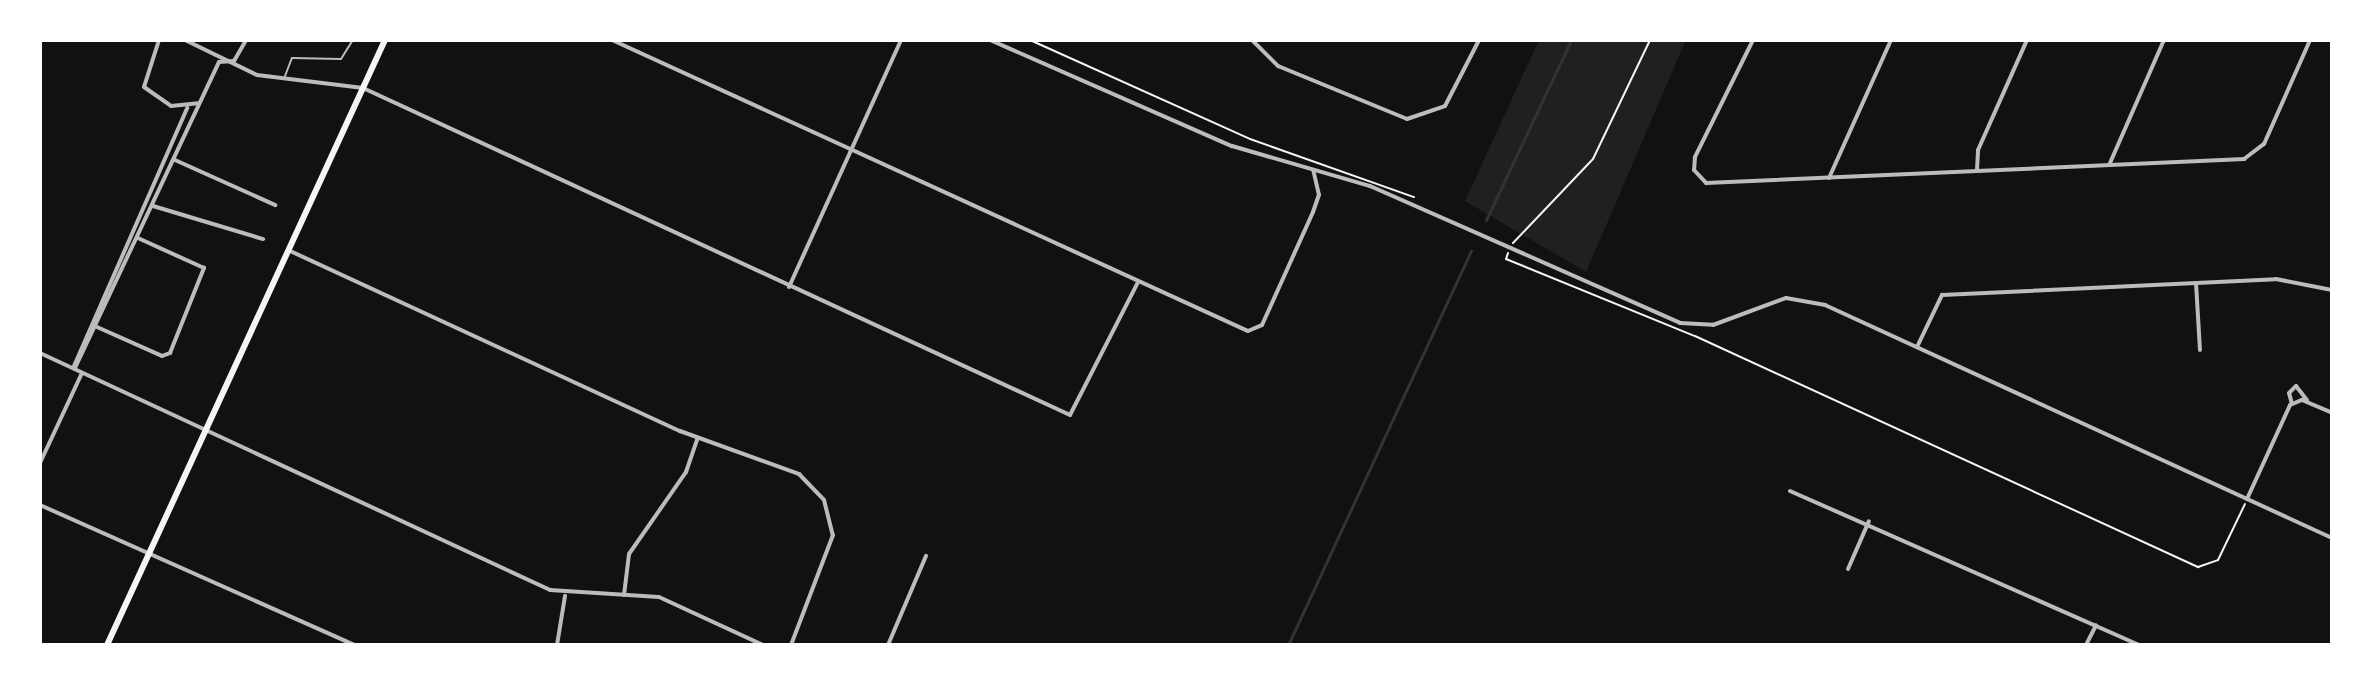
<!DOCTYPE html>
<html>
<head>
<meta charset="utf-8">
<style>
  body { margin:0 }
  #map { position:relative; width:2372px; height:685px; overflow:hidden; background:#111; font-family:Commissioner,sans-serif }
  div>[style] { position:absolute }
  .green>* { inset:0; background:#202020 }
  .stream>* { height:3px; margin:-1.5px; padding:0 1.5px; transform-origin:1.5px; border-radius:1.5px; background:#333 }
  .path>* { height:2px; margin:-1px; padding:0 1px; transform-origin:1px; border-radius:1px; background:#f5f5f5 }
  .service>* { height:2px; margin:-1px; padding:0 1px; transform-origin:1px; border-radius:1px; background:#bcbcbc }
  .minor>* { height:4px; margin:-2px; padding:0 2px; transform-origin:2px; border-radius:2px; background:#bcbcbc }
  .primary>* { height:6px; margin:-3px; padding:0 3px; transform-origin:3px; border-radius:3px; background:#f5f5f5 }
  span { translate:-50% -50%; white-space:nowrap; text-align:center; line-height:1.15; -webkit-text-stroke:7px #fff; paint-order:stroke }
  .frame { position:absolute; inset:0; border:42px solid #fff; pointer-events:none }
</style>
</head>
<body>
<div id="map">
  <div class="green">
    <div style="clip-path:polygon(1539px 40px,1686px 40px,1586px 272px,1465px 201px)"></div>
  </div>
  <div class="stream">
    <div style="left:1486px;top:220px;width:199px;rotate:-64.7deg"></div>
    <div style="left:1288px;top:645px;width:435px;rotate:-65.1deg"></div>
  </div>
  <div class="path">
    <div style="left:1030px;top:40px;width:241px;rotate:24.2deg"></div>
    <div style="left:1250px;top:139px;width:174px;rotate:19.5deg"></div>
    <div style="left:1513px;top:243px;width:116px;rotate:-46.4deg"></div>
    <div style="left:1593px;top:159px;width:132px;rotate:-64.4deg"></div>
    <div style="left:1508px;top:253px;width:6px;rotate:108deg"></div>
    <div style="left:1506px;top:259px;width:204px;rotate:22.2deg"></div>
    <div style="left:1695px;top:336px;width:554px;rotate:24.67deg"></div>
    <div style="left:2198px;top:567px;width:21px;rotate:-19deg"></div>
    <div style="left:2218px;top:560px;width:62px;rotate:-64.3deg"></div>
  </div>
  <div class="service">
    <div style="left:285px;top:76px;width:19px;rotate:-69deg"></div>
    <div style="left:292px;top:58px;width:49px;rotate:1.2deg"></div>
    <div style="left:341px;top:59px;width:22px;rotate:-58deg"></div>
  </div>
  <div class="minor">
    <div style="left:159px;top:40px;width:49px;rotate:107.7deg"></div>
    <div style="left:144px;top:87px;width:33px;rotate:35deg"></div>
    <div style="left:171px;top:106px;width:27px;rotate:-6deg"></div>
    <div style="left:185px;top:40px;width:80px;rotate:25.9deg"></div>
    <div style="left:257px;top:75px;width:107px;rotate:7deg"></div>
    <div style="left:363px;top:88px;width:779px;rotate:24.82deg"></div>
    <div style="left:1070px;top:415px;width:149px;rotate:-62.9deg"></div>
    <div style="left:612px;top:40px;width:699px;rotate:24.59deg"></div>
    <div style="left:1248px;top:331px;width:15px;rotate:-23deg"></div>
    <div style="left:1262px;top:325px;width:124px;rotate:-65.7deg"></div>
    <div style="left:1313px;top:212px;width:18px;rotate:-71deg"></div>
    <div style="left:1319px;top:195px;width:26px;rotate:-103deg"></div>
    <div style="left:990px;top:40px;width:264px;rotate:23.7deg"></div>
    <div style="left:1232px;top:146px;width:144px;rotate:16.2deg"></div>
    <div style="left:1370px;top:186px;width:339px;rotate:23.8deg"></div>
    <div style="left:1680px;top:323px;width:33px;rotate:3deg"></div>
    <div style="left:1713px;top:325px;width:78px;rotate:-20.3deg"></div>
    <div style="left:1786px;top:298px;width:40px;rotate:10deg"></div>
    <div style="left:1825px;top:305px;width:558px;rotate:24.68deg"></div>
    <div style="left:1252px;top:40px;width:37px;rotate:45deg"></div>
    <div style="left:1278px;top:66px;width:139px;rotate:22.3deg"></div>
    <div style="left:1407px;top:119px;width:40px;rotate:-18.9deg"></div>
    <div style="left:1445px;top:106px;width:74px;rotate:-62.7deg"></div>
    <div style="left:1753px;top:40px;width:131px;rotate:116.4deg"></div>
    <div style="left:1695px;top:157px;width:13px;rotate:94deg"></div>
    <div style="left:1694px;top:170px;width:18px;rotate:47deg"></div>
    <div style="left:1706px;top:183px;width:539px;rotate:-2.55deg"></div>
    <div style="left:2244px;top:159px;width:25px;rotate:-37deg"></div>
    <div style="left:2264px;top:144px;width:114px;rotate:-66.1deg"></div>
    <div style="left:175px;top:160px;width:110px;rotate:24.2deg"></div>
    <div style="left:2110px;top:163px;width:134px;rotate:-66.3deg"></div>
    <div style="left:1977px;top:170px;width:20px;rotate:-87deg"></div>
    <div style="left:1978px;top:150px;width:120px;rotate:-66deg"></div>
    <div style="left:1829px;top:178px;width:151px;rotate:-65.8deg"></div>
    <div style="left:153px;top:206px;width:115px;rotate:16.7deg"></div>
    <div style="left:288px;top:250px;width:432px;rotate:24.8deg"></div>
    <div style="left:680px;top:431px;width:127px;rotate:19.9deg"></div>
    <div style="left:799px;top:474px;width:36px;rotate:46deg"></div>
    <div style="left:824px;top:500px;width:36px;rotate:76deg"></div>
    <div style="left:833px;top:535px;width:118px;rotate:110.9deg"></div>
    <div style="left:2196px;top:283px;width:67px;rotate:86.6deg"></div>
    <div style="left:789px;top:287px;width:271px;rotate:-65.6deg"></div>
    <div style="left:97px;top:327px;width:71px;rotate:24deg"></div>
    <div style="left:162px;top:356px;width:9px;rotate:-21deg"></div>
    <div style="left:170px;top:353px;width:92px;rotate:-68.2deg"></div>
    <div style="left:204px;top:268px;width:72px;rotate:-155.6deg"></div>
    <div style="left:1917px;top:347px;width:58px;rotate:-64.3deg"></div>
    <div style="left:1942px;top:295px;width:334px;rotate:-2.7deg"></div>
    <div style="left:2276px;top:279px;width:57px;rotate:11.1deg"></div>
    <div style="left:40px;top:353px;width:562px;rotate:24.92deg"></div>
    <div style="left:550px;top:590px;width:109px;rotate:3.7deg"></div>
    <div style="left:659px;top:597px;width:115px;rotate:24.8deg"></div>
    <div style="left:74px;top:366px;width:282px;rotate:-66.3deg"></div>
    <div style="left:75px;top:368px;width:338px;rotate:-64.8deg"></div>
    <div style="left:219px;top:62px;width:15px;rotate:-4deg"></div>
    <div style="left:234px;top:61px;width:24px;rotate:-60deg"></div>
    <div style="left:2292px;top:404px;width:11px;rotate:-105deg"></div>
    <div style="left:2289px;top:393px;width:10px;rotate:-45deg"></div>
    <div style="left:2296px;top:386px;width:18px;rotate:52deg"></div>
    <div style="left:40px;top:463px;width:99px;rotate:-65deg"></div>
    <div style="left:1790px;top:491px;width:381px;rotate:23.8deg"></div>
    <div style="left:2247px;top:499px;width:103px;rotate:-65.4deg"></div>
    <div style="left:2290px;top:405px;width:13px;rotate:-23deg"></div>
    <div style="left:2302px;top:400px;width:33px;rotate:23deg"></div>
    <div style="left:40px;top:505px;width:344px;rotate:24deg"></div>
    <div style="left:1848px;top:569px;width:52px;rotate:-66.4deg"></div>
    <div style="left:624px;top:595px;width:41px;rotate:-83deg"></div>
    <div style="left:629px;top:554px;width:100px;rotate:-55.2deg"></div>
    <div style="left:686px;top:472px;width:36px;rotate:-71deg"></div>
    <div style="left:557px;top:645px;width:50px;rotate:-80.7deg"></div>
    <div style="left:888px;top:645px;width:97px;rotate:-66.9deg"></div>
    <div style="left:2086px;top:645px;width:22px;rotate:-63deg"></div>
  </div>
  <div class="primary">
    <div style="left:107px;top:645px;width:666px;rotate:-65.32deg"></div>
  </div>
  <div class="frame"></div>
</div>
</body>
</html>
